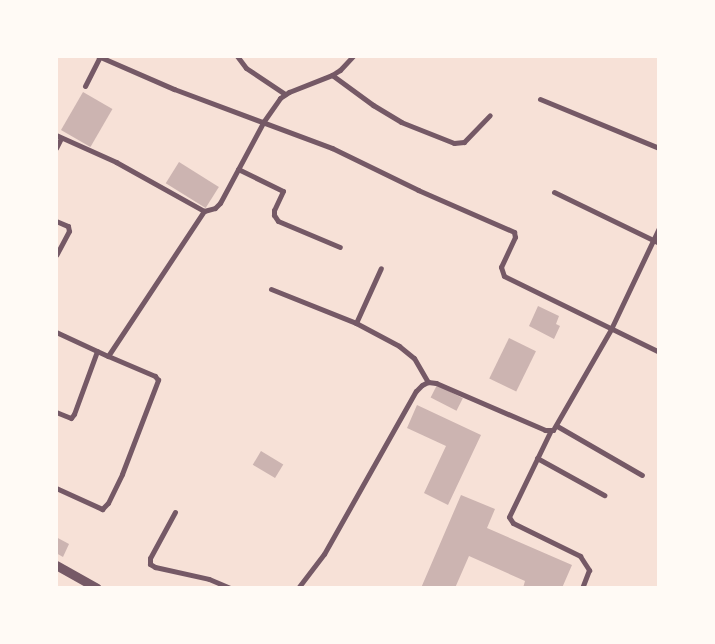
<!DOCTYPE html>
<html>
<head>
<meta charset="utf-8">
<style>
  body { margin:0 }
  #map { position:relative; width:715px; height:644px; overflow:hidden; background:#f7e1d7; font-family:"Libre Baskerville",serif }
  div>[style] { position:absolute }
  .building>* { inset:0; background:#ccb4b1; transform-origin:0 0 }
  .minor>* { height:5px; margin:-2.5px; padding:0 2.5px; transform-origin:2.5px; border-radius:2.5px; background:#755966 }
  .tertiary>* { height:9px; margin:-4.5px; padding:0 4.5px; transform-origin:4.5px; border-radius:4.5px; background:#755966 }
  span { translate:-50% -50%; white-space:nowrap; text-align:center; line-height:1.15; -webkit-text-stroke:4px #fffaf5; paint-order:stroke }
  .frame { position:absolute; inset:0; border:58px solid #fffaf5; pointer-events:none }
</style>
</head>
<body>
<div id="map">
  <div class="building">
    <div style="left:83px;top:92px;width:34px;height:44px;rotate:30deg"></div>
    <div style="left:179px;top:162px;width:47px;height:25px;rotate:32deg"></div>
    <div style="clip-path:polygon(538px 306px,559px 316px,556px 324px,560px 326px,554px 339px,529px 326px)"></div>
    <div style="left:509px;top:338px;width:30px;height:45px;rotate:26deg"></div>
    <div style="left:437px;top:385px;width:29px;height:14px;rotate:27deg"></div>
    <div style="clip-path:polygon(417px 405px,481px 435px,448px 505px,424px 493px,446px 446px,407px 428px)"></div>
    <div style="left:261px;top:451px;width:26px;height:16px;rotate:31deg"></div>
    <div style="clip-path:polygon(461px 495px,495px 509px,487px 528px,572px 565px,562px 588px,523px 588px,525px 581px,469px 556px,455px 588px,421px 588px)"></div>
    <div style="clip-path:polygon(56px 537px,69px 544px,63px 557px,56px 553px)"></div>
  </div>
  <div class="minor">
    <div style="left:98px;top:56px;width:83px;rotate:23.5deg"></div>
    <div style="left:174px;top:89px;width:169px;rotate:20.5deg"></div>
    <div style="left:332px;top:148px;width:96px;rotate:26deg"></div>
    <div style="left:418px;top:190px;width:105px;rotate:23.6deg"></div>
    <div style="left:514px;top:232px;width:5px;rotate:79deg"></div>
    <div style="left:515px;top:237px;width:33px;rotate:115deg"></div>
    <div style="left:501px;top:267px;width:9px;rotate:72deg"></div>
    <div style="left:504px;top:276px;width:173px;rotate:26.1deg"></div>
    <div style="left:237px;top:56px;width:15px;rotate:53deg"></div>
    <div style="left:246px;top:68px;width:47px;rotate:33.7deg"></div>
    <div style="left:332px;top:75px;width:51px;rotate:36.2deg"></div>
    <div style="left:373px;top:105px;width:33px;rotate:31deg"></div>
    <div style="left:401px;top:122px;width:57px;rotate:21.6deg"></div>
    <div style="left:454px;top:143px;width:10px;rotate:-6deg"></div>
    <div style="left:464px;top:142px;width:37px;rotate:-46deg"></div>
    <div style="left:85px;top:86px;width:34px;rotate:-63deg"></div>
    <div style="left:540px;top:99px;width:129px;rotate:22.4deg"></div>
    <div style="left:56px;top:135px;width:66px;rotate:24.2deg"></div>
    <div style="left:116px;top:162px;width:101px;rotate:29.1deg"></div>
    <div style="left:204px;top:211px;width:11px;rotate:-15deg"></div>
    <div style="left:215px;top:208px;width:7px;rotate:-45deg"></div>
    <div style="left:220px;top:203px;width:93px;rotate:-61.8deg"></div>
    <div style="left:264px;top:121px;width:28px;rotate:-55deg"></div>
    <div style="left:280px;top:98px;width:11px;rotate:-34deg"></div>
    <div style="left:289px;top:92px;width:46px;rotate:-21.6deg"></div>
    <div style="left:332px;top:75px;width:9px;rotate:-32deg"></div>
    <div style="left:340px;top:70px;width:19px;rotate:-47deg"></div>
    <div style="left:56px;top:148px;width:11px;rotate:-63deg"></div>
    <div style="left:238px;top:169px;width:50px;rotate:26.1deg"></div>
    <div style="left:283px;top:191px;width:21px;rotate:115deg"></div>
    <div style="left:274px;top:210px;width:5px;rotate:90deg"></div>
    <div style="left:274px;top:215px;width:7px;rotate:56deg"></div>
    <div style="left:278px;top:221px;width:67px;rotate:22.8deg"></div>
    <div style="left:554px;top:192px;width:117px;rotate:25.9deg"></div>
    <div style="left:56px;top:221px;width:13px;rotate:23deg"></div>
    <div style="left:68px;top:226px;width:5px;rotate:79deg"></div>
    <div style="left:69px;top:231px;width:27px;rotate:118deg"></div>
    <div style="left:271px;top:289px;width:92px;rotate:21.8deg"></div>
    <div style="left:356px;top:323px;width:49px;rotate:28.1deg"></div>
    <div style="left:399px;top:346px;width:19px;rotate:39deg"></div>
    <div style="left:414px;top:358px;width:28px;rotate:60deg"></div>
    <div style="left:356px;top:323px;width:60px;rotate:-65.6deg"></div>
    <div style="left:56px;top:332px;width:57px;rotate:24.8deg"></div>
    <div style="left:108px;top:356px;width:174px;rotate:-56.5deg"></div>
    <div style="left:56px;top:412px;width:16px;rotate:22deg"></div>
    <div style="left:71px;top:418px;width:5px;rotate:-53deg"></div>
    <div style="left:74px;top:414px;width:67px;rotate:-69.9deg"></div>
    <div style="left:557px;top:426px;width:98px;rotate:30deg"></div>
    <div style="left:550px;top:432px;width:94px;rotate:115.8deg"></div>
    <div style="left:509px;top:517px;width:7px;rotate:56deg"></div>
    <div style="left:513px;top:523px;width:75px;rotate:26.2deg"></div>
    <div style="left:580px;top:556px;width:17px;rotate:57deg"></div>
    <div style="left:589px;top:570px;width:19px;rotate:111deg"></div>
    <div style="left:537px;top:458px;width:77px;rotate:28.9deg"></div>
    <div style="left:56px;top:488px;width:51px;rotate:24.5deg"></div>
    <div style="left:102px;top:509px;width:8px;rotate:-45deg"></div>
    <div style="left:108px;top:503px;width:32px;rotate:-64deg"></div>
    <div style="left:122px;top:474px;width:101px;rotate:-69deg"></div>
    <div style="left:158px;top:380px;width:5px;rotate:-127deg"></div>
    <div style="left:155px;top:376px;width:51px;rotate:-156.9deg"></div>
    <div style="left:175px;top:512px;width:52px;rotate:118.5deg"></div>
    <div style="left:150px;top:558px;width:6px;rotate:90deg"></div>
    <div style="left:150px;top:564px;width:6px;rotate:31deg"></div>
    <div style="left:155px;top:567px;width:55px;rotate:12.5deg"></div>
    <div style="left:209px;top:579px;width:23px;rotate:23deg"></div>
    <div style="left:298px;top:588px;width:43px;rotate:-52.6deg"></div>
    <div style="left:324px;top:554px;width:187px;rotate:-60.6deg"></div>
    <div style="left:416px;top:391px;width:8px;rotate:-45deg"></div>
    <div style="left:422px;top:385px;width:7px;rotate:-27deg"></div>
    <div style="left:428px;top:382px;width:8px;rotate:7deg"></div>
    <div style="left:436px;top:383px;width:119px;rotate:23.3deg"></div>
    <div style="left:545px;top:430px;width:8px"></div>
    <div style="left:553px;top:430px;width:116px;rotate:-60.1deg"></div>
    <div style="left:611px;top:329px;width:112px;rotate:-64.6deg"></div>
  </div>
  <div class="tertiary">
    <div style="left:56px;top:565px;width:47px;rotate:29.3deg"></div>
  </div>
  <div class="frame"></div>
</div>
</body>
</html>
